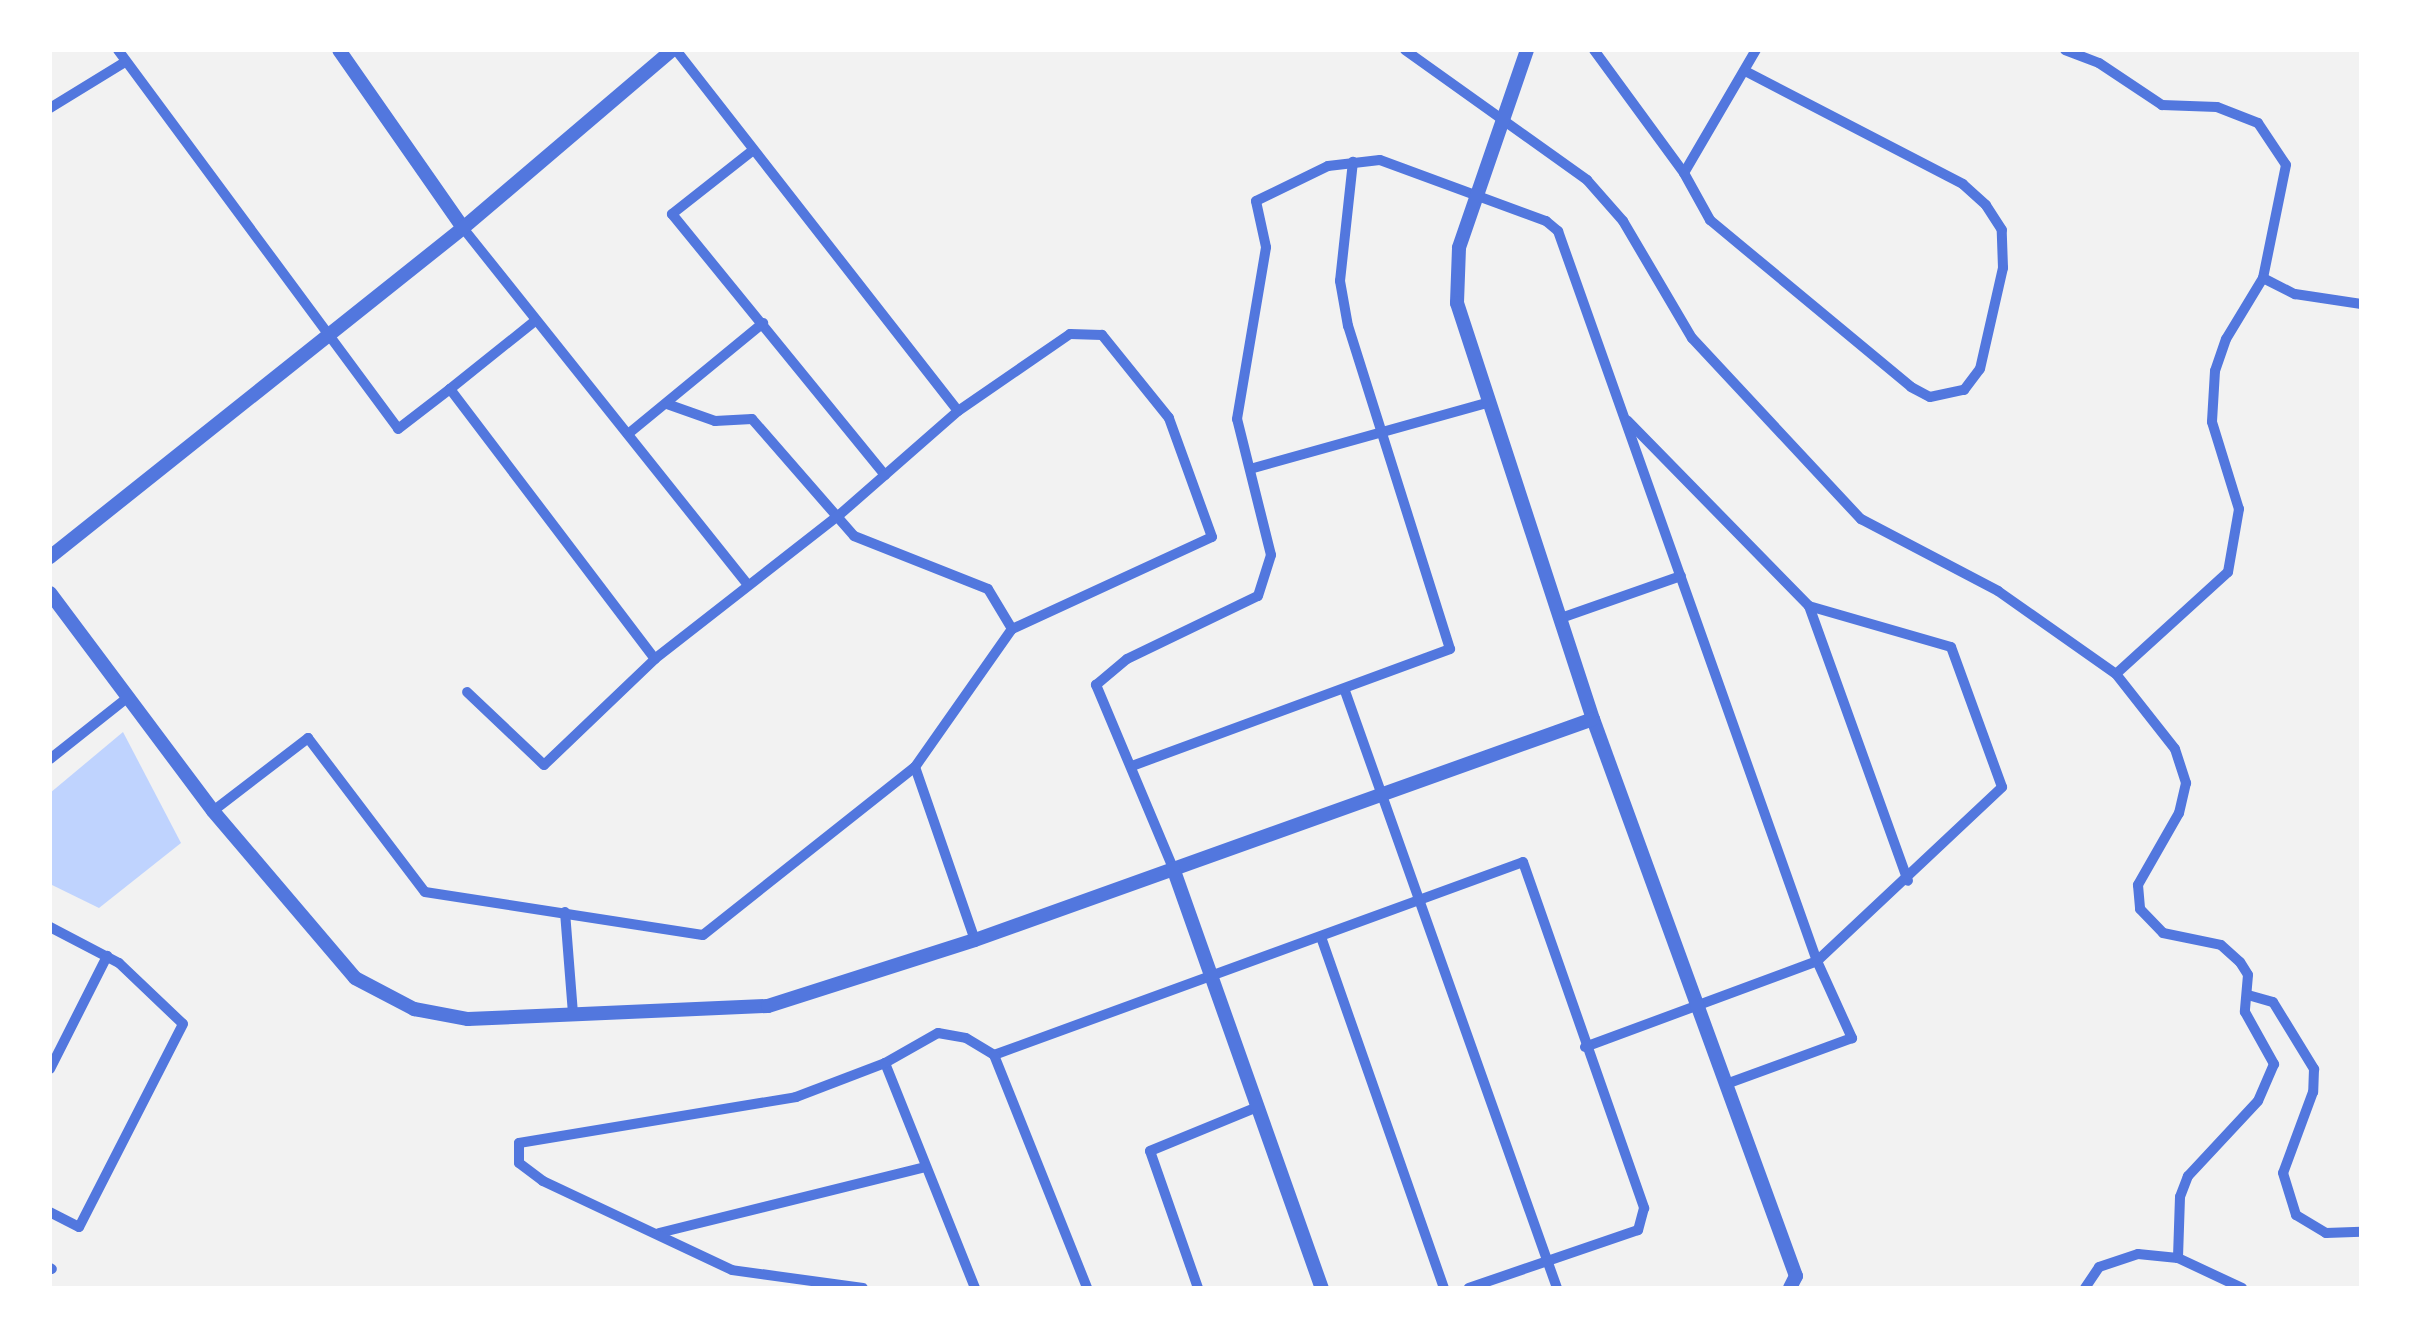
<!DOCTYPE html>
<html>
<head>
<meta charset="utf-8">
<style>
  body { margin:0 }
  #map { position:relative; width:2411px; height:1338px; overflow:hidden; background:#f2f2f2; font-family:Quicksand,sans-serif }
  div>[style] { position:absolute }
  .water>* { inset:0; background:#bfd3fe }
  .minor>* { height:10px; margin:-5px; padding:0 5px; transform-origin:5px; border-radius:5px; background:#5277de }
  .tertiary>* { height:14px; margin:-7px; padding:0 7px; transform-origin:7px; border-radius:7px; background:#5277de }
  span { translate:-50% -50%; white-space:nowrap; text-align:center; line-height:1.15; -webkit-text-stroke:8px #fff; paint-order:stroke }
  .frame { position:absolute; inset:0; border:52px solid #fff; pointer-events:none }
</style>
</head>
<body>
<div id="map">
  <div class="water">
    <div style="clip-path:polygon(123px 732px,181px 843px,99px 908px,50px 884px,50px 793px)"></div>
  </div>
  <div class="minor">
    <div style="left:118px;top:50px;width:471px;rotate:53.5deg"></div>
    <div style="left:398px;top:429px;width:66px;rotate:-37.6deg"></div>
    <div style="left:450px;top:389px;width:339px;rotate:52.8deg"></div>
    <div style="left:676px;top:50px;width:458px;rotate:52deg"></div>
    <div style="left:1405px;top:50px;width:224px;rotate:35.5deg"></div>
    <div style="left:1587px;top:180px;width:55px;rotate:48.7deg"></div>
    <div style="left:1623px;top:221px;width:136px;rotate:59.5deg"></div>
    <div style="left:1692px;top:338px;width:248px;rotate:47deg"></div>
    <div style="left:1861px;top:519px;width:155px;rotate:27.7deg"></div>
    <div style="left:1998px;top:591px;width:144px;rotate:35.1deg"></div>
    <div style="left:2116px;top:674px;width:95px;rotate:51.8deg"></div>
    <div style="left:2175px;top:749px;width:36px;rotate:72deg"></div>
    <div style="left:2186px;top:783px;width:31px;rotate:103deg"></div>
    <div style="left:2179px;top:813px;width:83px;rotate:119.7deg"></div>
    <div style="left:2138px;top:885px;width:24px;rotate:85deg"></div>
    <div style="left:2140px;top:909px;width:33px;rotate:46deg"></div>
    <div style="left:2163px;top:933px;width:59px;rotate:11.7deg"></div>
    <div style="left:2221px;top:945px;width:25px;rotate:42deg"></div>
    <div style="left:2240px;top:962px;width:15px;rotate:58deg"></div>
    <div style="left:2248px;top:975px;width:37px;rotate:95deg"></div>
    <div style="left:2245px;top:1012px;width:60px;rotate:60.9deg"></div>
    <div style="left:2274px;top:1064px;width:40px;rotate:113.4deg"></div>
    <div style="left:2258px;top:1101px;width:103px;rotate:133deg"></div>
    <div style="left:2188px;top:1176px;width:22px;rotate:111deg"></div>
    <div style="left:2180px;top:1197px;width:61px;rotate:91.9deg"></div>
    <div style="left:1594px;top:50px;width:152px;rotate:53.8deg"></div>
    <div style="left:1684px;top:173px;width:54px;rotate:61deg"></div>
    <div style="left:1710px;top:220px;width:261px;rotate:39.7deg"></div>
    <div style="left:1911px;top:387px;width:21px;rotate:28deg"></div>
    <div style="left:1930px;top:397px;width:35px;rotate:-12deg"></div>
    <div style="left:1964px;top:390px;width:26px;rotate:-53deg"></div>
    <div style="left:1980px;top:369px;width:104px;rotate:-77.2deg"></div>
    <div style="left:2003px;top:268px;width:38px;rotate:-92deg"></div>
    <div style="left:2002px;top:230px;width:30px;rotate:-123deg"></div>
    <div style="left:1986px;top:205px;width:31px;rotate:-138deg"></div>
    <div style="left:1963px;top:184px;width:243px;rotate:-152.6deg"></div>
    <div style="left:2065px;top:50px;width:36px;rotate:21deg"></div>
    <div style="left:2099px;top:63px;width:76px;rotate:33.7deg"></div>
    <div style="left:2162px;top:105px;width:55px;rotate:2.1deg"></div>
    <div style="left:2217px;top:107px;width:44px;rotate:21.3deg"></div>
    <div style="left:2258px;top:123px;width:50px;rotate:56.3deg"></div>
    <div style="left:2286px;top:165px;width:115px;rotate:101.5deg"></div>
    <div style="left:2263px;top:278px;width:71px;rotate:121.2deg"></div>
    <div style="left:2226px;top:339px;width:34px;rotate:109deg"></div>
    <div style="left:2215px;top:371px;width:51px;rotate:93.4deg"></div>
    <div style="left:2212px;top:422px;width:91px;rotate:72.8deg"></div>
    <div style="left:2239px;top:509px;width:64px;rotate:99.9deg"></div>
    <div style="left:2228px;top:572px;width:151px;rotate:137.7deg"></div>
    <div style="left:50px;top:108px;width:88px;rotate:-31.5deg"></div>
    <div style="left:752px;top:151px;width:102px;rotate:141.8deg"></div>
    <div style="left:672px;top:214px;width:337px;rotate:50.8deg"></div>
    <div style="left:1684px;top:173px;width:143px;rotate:-59.7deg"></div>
    <div style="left:463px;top:228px;width:457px;rotate:51.4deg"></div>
    <div style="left:2263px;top:278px;width:36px;rotate:27deg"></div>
    <div style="left:2295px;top:294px;width:67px;rotate:8.6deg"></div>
    <div style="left:450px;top:389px;width:110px;rotate:-38.7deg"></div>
    <div style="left:667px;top:404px;width:51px;rotate:19.5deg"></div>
    <div style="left:715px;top:421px;width:37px;rotate:-3deg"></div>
    <div style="left:752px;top:419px;width:155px;rotate:48.9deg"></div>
    <div style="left:854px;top:536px;width:144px;rotate:21.6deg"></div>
    <div style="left:988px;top:589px;width:47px;rotate:59deg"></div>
    <div style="left:628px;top:434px;width:175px;rotate:-39.4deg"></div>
    <div style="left:1250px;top:469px;width:246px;rotate:-15.6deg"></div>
    <div style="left:1809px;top:606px;width:292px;rotate:70.2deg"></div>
    <div style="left:1561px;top:618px;width:127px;rotate:-19.3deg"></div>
    <div style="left:1345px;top:691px;width:634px;rotate:70.45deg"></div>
    <div style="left:50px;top:759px;width:98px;rotate:-38.4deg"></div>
    <div style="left:1132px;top:766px;width:339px;rotate:-20.2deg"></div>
    <div style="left:1450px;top:649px;width:339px;rotate:-107.5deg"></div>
    <div style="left:1348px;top:326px;width:46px;rotate:-100.1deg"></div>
    <div style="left:1340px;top:281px;width:120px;rotate:-83.8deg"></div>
    <div style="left:915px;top:767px;width:183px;rotate:70.9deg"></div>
    <div style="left:213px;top:811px;width:120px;rotate:-37.5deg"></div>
    <div style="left:308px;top:738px;width:193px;rotate:52.8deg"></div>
    <div style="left:425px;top:892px;width:281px;rotate:8.8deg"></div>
    <div style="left:703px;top:935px;width:270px;rotate:-38.4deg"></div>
    <div style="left:915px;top:767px;width:169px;rotate:-54.9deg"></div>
    <div style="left:1012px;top:629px;width:220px;rotate:-24.7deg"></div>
    <div style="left:1212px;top:537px;width:127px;rotate:-109.9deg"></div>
    <div style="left:1169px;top:418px;width:107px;rotate:-128.9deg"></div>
    <div style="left:1102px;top:335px;width:32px;rotate:-178deg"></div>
    <div style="left:1070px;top:334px;width:136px;rotate:145.5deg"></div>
    <div style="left:958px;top:411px;width:158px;rotate:138.8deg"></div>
    <div style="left:839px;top:515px;width:234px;rotate:142deg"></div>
    <div style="left:655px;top:659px;width:153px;rotate:136.3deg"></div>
    <div style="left:544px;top:765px;width:106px;rotate:-136.5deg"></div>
    <div style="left:1173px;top:868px;width:199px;rotate:-112.8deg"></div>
    <div style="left:1096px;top:685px;width:40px;rotate:-40deg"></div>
    <div style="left:1127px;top:659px;width:145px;rotate:-25.7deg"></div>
    <div style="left:1258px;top:596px;width:43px;rotate:-72.4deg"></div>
    <div style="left:1271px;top:555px;width:140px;rotate:-104deg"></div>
    <div style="left:1237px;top:419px;width:174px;rotate:-80.4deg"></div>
    <div style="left:1266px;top:247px;width:47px;rotate:-102.3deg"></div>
    <div style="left:1256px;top:201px;width:80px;rotate:-25.9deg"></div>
    <div style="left:1328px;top:166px;width:52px;rotate:-6.6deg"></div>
    <div style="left:1380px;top:160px;width:177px;rotate:20.2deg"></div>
    <div style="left:1546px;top:221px;width:16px;rotate:40deg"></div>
    <div style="left:1558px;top:231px;width:775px;rotate:70.47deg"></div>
    <div style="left:1817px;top:961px;width:85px;rotate:65.6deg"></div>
    <div style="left:1852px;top:1038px;width:134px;rotate:159.9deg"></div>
    <div style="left:565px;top:912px;width:101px;rotate:85.5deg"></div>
    <div style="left:50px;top:927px;width:78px;rotate:27.6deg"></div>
    <div style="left:119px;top:963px;width:88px;rotate:43.6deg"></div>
    <div style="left:183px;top:1024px;width:228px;rotate:117.1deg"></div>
    <div style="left:79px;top:1227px;width:33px;rotate:-153deg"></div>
    <div style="left:1321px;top:937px;width:372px;rotate:70.7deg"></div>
    <div style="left:2248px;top:995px;width:26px;rotate:16deg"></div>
    <div style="left:2273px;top:1002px;width:79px;rotate:58.5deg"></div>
    <div style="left:2314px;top:1069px;width:23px;rotate:92deg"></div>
    <div style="left:2313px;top:1092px;width:86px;rotate:110.3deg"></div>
    <div style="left:2283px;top:1173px;width:44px;rotate:72.8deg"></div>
    <div style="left:2296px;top:1215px;width:35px;rotate:31deg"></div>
    <div style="left:2326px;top:1233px;width:35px;rotate:-2deg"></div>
    <div style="left:1585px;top:1047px;width:247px;rotate:-20.3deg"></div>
    <div style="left:1817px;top:961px;width:254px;rotate:-43.2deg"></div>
    <div style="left:2002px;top:787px;width:149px;rotate:-110deg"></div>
    <div style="left:1951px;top:647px;width:148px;rotate:-163.9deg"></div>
    <div style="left:1809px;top:606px;width:260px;rotate:-134.4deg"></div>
    <div style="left:994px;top:1055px;width:563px;rotate:-20.04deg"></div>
    <div style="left:1523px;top:862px;width:367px;rotate:70.7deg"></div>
    <div style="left:1644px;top:1208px;width:23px;rotate:105deg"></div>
    <div style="left:1638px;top:1230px;width:179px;rotate:161.1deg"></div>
    <div style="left:885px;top:1063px;width:242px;rotate:68.2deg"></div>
    <div style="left:50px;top:1069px;width:127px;rotate:-63.2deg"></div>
    <div style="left:659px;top:1233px;width:274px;rotate:-13.9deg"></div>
    <div style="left:50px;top:1268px;width:2px;rotate:27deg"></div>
    <div style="left:863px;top:1288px;width:132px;rotate:-172.2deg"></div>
    <div style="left:732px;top:1270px;width:209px;rotate:-154.8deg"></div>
    <div style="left:543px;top:1181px;width:30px;rotate:-143deg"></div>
    <div style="left:519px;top:1163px;width:20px;rotate:-90deg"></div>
    <div style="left:519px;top:1143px;width:281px;rotate:-9.4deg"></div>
    <div style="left:796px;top:1097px;width:95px;rotate:-20.9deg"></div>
    <div style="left:885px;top:1063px;width:61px;rotate:-29.5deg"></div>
    <div style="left:938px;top:1033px;width:28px;rotate:10deg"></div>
    <div style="left:966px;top:1038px;width:33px;rotate:31deg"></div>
    <div style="left:994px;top:1055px;width:251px;rotate:68.2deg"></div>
    <div style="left:1198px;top:1288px;width:145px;rotate:-109.3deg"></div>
    <div style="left:1150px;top:1151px;width:113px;rotate:-22.3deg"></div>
    <div style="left:2085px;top:1288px;width:25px;rotate:-56deg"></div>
    <div style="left:2099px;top:1267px;width:41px;rotate:-18.4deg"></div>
    <div style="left:2138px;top:1254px;width:40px;rotate:5.7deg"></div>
    <div style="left:2178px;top:1258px;width:71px;rotate:25.1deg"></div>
  </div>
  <div class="tertiary">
    <div style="left:339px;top:50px;width:217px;rotate:55.1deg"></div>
    <div style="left:1527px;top:50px;width:209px;rotate:109deg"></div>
    <div style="left:1459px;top:248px;width:55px;rotate:92.1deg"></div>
    <div style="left:1457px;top:303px;width:438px;rotate:71.9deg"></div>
    <div style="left:1593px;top:719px;width:593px;rotate:69.98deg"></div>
    <div style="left:1796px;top:1276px;width:13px;rotate:117deg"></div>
    <div style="left:50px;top:557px;width:528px;rotate:-38.54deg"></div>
    <div style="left:463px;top:228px;width:275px;rotate:-40.4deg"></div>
    <div style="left:50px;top:593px;width:272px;rotate:53.2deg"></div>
    <div style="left:213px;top:811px;width:219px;rotate:49.6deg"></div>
    <div style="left:355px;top:978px;width:67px;rotate:27.7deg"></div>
    <div style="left:414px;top:1009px;width:55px;rotate:10.5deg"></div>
    <div style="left:468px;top:1019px;width:300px;rotate:-2.5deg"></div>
    <div style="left:768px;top:1006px;width:217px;rotate:-17.7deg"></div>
    <div style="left:975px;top:940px;width:656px;rotate:-19.68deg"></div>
    <div style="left:1173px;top:868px;width:446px;rotate:70.5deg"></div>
  </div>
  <div class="frame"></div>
</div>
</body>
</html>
